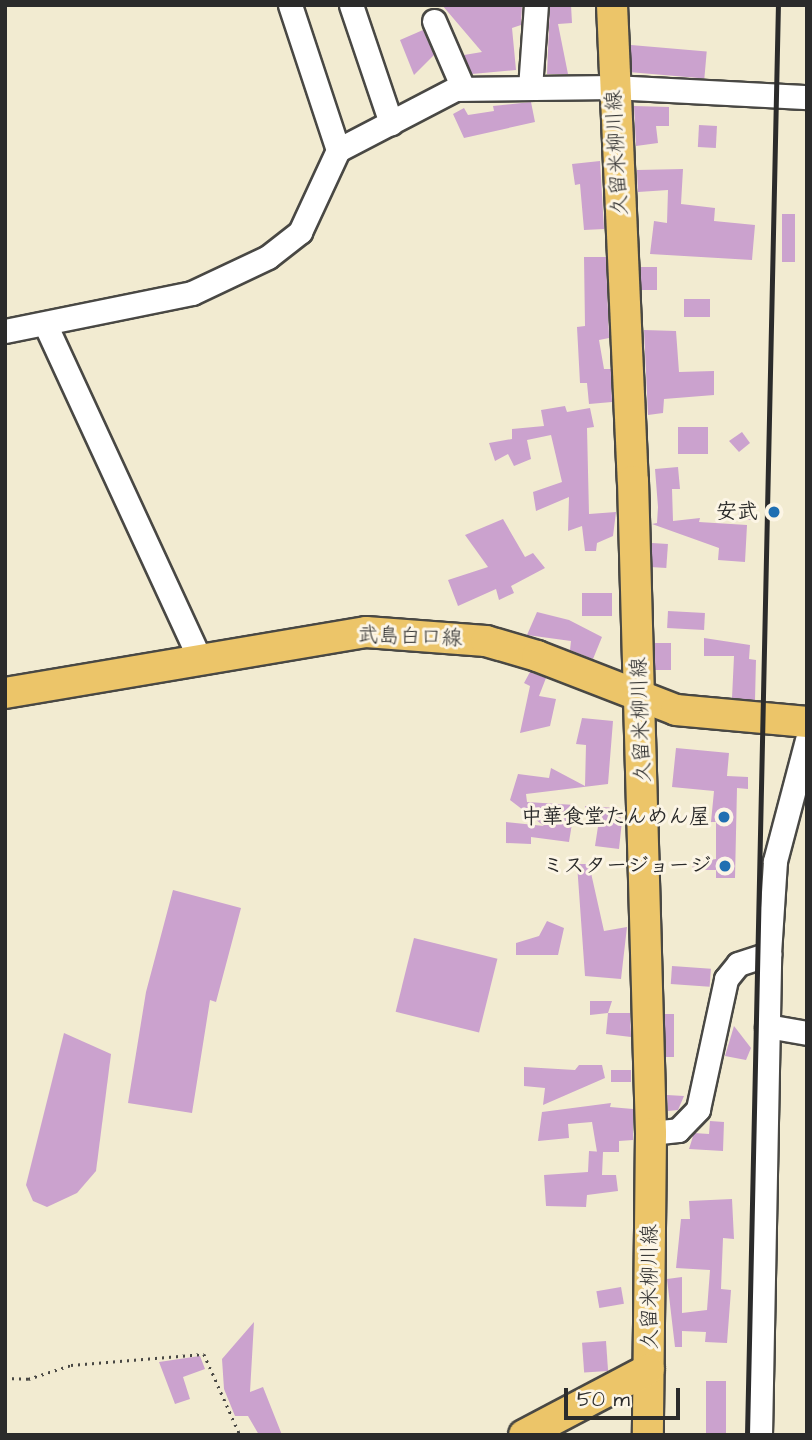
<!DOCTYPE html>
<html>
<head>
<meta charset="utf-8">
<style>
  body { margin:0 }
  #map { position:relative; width:812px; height:1440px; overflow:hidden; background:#f2ebd1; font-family:"Architects Daughter","Klee One",sans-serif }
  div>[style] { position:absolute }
  .building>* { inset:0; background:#cba2ce; transform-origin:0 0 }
  .path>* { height:2.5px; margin-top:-1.25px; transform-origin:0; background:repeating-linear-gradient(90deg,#494844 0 2px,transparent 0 7px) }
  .roads { filter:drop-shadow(2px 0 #494844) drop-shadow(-2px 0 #494844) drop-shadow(0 2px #494844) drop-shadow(0 -2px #494844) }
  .minor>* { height:23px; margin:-11.5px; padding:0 11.5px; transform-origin:11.5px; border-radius:11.5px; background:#fff }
  .major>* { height:30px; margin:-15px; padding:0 15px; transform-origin:15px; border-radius:15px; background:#ecc569 }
  .rail>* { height:4.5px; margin:-2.25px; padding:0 2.25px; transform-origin:2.25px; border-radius:2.25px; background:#2b2b2b }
  .dots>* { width:19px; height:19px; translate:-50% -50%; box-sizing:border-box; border:4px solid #fcf5e5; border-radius:50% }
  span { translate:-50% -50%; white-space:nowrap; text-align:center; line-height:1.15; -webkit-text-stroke:6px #fcf5e5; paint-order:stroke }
  .street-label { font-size:21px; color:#2b2b2b }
  .poi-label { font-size:21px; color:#2b2b2b; font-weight:700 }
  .right { translate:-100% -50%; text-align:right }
  .frame { position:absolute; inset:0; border:7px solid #2b2b2b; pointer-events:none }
  .scale { position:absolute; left:564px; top:1388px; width:116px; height:32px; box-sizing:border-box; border:4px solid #2b2b2b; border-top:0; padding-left:9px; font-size:21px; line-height:24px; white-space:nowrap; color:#2b2b2b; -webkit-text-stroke:5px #fcf5e5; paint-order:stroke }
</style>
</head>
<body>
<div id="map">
  <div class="building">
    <div style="clip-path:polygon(442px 5px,522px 5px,521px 25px,512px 28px,516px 70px,472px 74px,464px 55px,482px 52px)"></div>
    <div style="clip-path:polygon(550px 5px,571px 5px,572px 23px,558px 24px,568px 74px,547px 74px)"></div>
    <div style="clip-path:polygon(423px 30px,434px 55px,414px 75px,400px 40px)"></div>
    <div style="left:631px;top:45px;width:76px;height:27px;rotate:5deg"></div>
    <div style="clip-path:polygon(531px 102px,535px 122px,464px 138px,453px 114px,464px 108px,468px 115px,494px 111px,493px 106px)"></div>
    <div style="clip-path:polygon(634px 106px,669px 107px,669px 126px,656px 126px,658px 143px,636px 146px)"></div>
    <div style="left:699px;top:125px;width:18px;height:22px;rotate:3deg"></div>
    <div style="clip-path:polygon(600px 161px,604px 229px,584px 230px,580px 184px,575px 185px,572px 164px)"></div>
    <div style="clip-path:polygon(683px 169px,681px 204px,715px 208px,714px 221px,755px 225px,752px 260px,650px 254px,654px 221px,667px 223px,668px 190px,638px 192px,637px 170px)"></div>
    <div style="left:782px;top:214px;width:13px;height:48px"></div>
    <div style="clip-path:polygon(584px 257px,606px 257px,609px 338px,599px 340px,604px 369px,611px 369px,612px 402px,589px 404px,587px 383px,580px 383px,577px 327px,585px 326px)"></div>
    <div style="left:641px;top:267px;width:16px;height:23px"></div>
    <div style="left:684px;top:299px;width:26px;height:18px"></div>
    <div style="clip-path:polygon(644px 330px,676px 331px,679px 372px,714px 371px,714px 395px,664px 399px,663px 413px,648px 415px)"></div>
    <div style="clip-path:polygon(565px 406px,567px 412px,590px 408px,594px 427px,587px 428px,589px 514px,616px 512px,613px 536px,597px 543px,596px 551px,585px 551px,582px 526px,568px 531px,569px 497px,536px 511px,533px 492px,562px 482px,551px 435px,527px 440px,531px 459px,514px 466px,508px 454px,495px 461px,489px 443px,512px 439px,512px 429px,544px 426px,541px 410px)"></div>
    <div style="left:678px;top:427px;width:30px;height:27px"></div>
    <div style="clip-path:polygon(742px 432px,750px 443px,739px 452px,729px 441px)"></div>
    <div style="clip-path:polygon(678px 467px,680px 489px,672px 489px,673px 521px,700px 518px,699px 522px,747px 525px,745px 562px,718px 560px,719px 548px,652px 524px,657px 523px,658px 507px,655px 469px)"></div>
    <div style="left:739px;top:503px;width:15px;height:16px;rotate:4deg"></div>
    <div style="clip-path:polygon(503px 519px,525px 557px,533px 553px,545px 568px,511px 586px,514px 593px,499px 600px,496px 589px,458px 606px,448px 580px,488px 567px,465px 535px)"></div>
    <div style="left:652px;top:543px;width:16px;height:24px;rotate:4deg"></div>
    <div style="left:582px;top:593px;width:30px;height:23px"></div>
    <div style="left:668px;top:611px;width:37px;height:17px;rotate:3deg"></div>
    <div style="clip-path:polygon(537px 612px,569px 620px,602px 637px,593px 659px,570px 650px,571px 641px,527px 635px)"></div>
    <div style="clip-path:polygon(704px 638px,750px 645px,749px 659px,756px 660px,755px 700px,732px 698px,734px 656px,704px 656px)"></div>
    <div style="left:655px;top:643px;width:16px;height:27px"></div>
    <div style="clip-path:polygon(530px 672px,546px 678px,539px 696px,556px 699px,550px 726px,520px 733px,530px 686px,524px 683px)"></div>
    <div style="clip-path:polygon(582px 718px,613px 721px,608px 784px,526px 794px,527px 802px,575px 805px,569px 842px,531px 837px,531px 844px,506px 843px,506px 822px,544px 826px,510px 800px,518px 774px,549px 778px,551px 768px,585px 786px,586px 745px,576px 744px)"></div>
    <div style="clip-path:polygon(676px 748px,729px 753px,727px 776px,748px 777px,748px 789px,737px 788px,735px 878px,716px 878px,716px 870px,693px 870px,692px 863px,716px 859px,716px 822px,711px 822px,714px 791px,672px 787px)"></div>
    <div style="clip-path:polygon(585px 806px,617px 808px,622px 821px,619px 849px,595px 846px,599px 820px,587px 820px)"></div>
    <div style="clip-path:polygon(577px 864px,589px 864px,604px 931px,627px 927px,621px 979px,585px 976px)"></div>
    <div style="clip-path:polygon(173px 890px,241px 908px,216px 1002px,210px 1000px,192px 1113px,128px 1103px,146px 992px)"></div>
    <div style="clip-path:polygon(547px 921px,564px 928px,558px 955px,516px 955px,516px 943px,539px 936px)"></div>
    <div style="left:414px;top:938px;width:86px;height:76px;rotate:14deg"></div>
    <div style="left:672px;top:966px;width:39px;height:18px;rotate:4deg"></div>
    <div style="clip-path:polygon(590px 1001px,612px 1001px,608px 1013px,590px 1015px)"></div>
    <div style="clip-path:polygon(608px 1013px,630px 1013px,631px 1037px,606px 1034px)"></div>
    <div style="left:665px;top:1014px;width:9px;height:43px"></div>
    <div style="clip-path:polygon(734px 1026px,751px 1048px,746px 1060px,725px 1056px)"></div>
    <div style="clip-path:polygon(64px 1033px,111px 1054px,96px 1171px,77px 1193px,47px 1207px,33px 1201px,26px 1185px)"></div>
    <div style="clip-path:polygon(579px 1065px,602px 1065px,605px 1078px,543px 1105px,545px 1088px,524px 1086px,524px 1067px,575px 1070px)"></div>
    <div style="left:611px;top:1070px;width:20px;height:12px"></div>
    <div style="clip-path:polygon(667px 1095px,684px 1096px,678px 1110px,668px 1111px)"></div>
    <div style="clip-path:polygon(611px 1103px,610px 1107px,633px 1109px,633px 1140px,619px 1141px,619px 1152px,597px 1152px,592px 1122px,568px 1124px,569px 1138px,538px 1141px,542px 1112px)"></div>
    <div style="clip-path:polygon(710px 1121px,724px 1122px,723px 1151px,689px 1149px,694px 1133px,709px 1134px)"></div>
    <div style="clip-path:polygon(589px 1151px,603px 1152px,602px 1175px,616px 1175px,618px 1191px,587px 1195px,586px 1207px,546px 1206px,544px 1175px,588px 1172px)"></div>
    <div style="clip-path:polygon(732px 1199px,734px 1239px,723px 1238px,721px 1289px,731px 1290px,727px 1343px,705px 1342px,706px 1332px,682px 1331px,682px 1347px,675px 1347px,667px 1279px,682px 1277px,682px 1313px,707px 1310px,710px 1270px,676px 1268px,681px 1219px,690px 1219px,689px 1201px)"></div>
    <div style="left:621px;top:1287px;width:17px;height:25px;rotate:80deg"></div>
    <div style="clip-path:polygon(254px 1322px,250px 1392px,263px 1387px,282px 1435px,259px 1435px,248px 1416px,235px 1416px,224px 1389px,222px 1359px)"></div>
    <div style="left:606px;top:1341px;width:30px;height:24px;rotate:86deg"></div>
    <div style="clip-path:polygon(200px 1356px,205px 1369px,183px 1377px,190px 1399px,175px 1404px,159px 1362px)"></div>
    <div style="left:706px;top:1381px;width:20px;height:54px"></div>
  </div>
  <div class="path">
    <div style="left:5px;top:1378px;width:23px;rotate:2deg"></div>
    <div style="left:28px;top:1379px;width:45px;rotate:-18deg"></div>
    <div style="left:71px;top:1365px;width:133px;rotate:-4.7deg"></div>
    <div style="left:204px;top:1354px;width:89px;rotate:66deg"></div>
  </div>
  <div class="roads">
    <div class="minor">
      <div style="left:290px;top:5px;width:153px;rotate:71.7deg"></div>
      <div style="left:351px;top:5px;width:125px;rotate:71.3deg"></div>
      <div style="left:434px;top:21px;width:73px;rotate:66.6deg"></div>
      <div style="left:530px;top:88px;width:83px;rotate:-85.9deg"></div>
      <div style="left:46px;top:326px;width:368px;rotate:65.2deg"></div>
      <div style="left:5px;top:331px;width:191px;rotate:-11.5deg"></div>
      <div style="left:192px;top:293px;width:84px;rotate:-25.3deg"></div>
      <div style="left:268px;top:257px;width:41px;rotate:-38deg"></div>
      <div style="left:300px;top:232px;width:90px;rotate:-65.1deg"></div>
      <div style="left:338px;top:150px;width:132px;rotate:-27.5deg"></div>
      <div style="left:455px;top:89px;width:159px;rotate:-0.7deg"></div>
      <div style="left:614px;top:87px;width:193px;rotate:3deg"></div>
      <div style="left:767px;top:1026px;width:41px;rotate:9.9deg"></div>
      <div style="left:651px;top:1133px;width:27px;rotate:-6deg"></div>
      <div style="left:678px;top:1130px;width:29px;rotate:-46deg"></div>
      <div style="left:698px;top:1109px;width:133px;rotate:-77.8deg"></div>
      <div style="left:726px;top:979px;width:19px;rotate:-51deg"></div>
      <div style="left:738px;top:964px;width:33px;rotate:-18deg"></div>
      <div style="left:760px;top:1435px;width:481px;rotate:-88.9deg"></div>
      <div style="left:769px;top:954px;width:93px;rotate:-86.3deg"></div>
      <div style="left:775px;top:861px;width:125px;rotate:-75.2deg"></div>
    </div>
    <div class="major">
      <div style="left:612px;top:5px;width:476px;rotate:87.5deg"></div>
      <div style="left:633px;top:481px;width:652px;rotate:88.42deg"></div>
      <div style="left:651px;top:1133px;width:302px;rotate:90.6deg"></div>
      <div style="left:5px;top:693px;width:366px;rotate:-9.6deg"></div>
      <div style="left:366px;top:632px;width:120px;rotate:4.3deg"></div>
      <div style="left:486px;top:641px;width:53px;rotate:16.4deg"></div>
      <div style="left:537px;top:656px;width:149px;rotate:21.2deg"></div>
      <div style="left:676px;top:710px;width:132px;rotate:5.2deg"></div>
      <div style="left:524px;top:1435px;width:141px;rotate:-27.8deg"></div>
    </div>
  </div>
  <div class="rail">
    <div style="left:747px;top:1435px;width:1430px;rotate:-88.76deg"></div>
  </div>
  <div class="dots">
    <div style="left:774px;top:512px;background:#1f6fb2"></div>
    <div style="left:724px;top:817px;background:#1f6fb2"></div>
    <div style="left:725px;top:866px;background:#1f6fb2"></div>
  </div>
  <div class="street-label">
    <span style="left:617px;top:153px;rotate:-93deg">久留米柳川線</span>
    <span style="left:410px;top:637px;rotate:2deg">武島白口線</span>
    <span style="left:641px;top:720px;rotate:-92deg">久留米柳川線</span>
    <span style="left:650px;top:1287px;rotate:-90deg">久留米柳川線</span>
  </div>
  <div class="poi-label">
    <span class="right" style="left:758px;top:512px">安武</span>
    <span class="right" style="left:710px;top:817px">中華食堂たんめん屋</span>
    <span class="right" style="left:711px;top:866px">ミスタージョージ</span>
  </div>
  <div class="frame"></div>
  <div class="scale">50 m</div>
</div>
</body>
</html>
